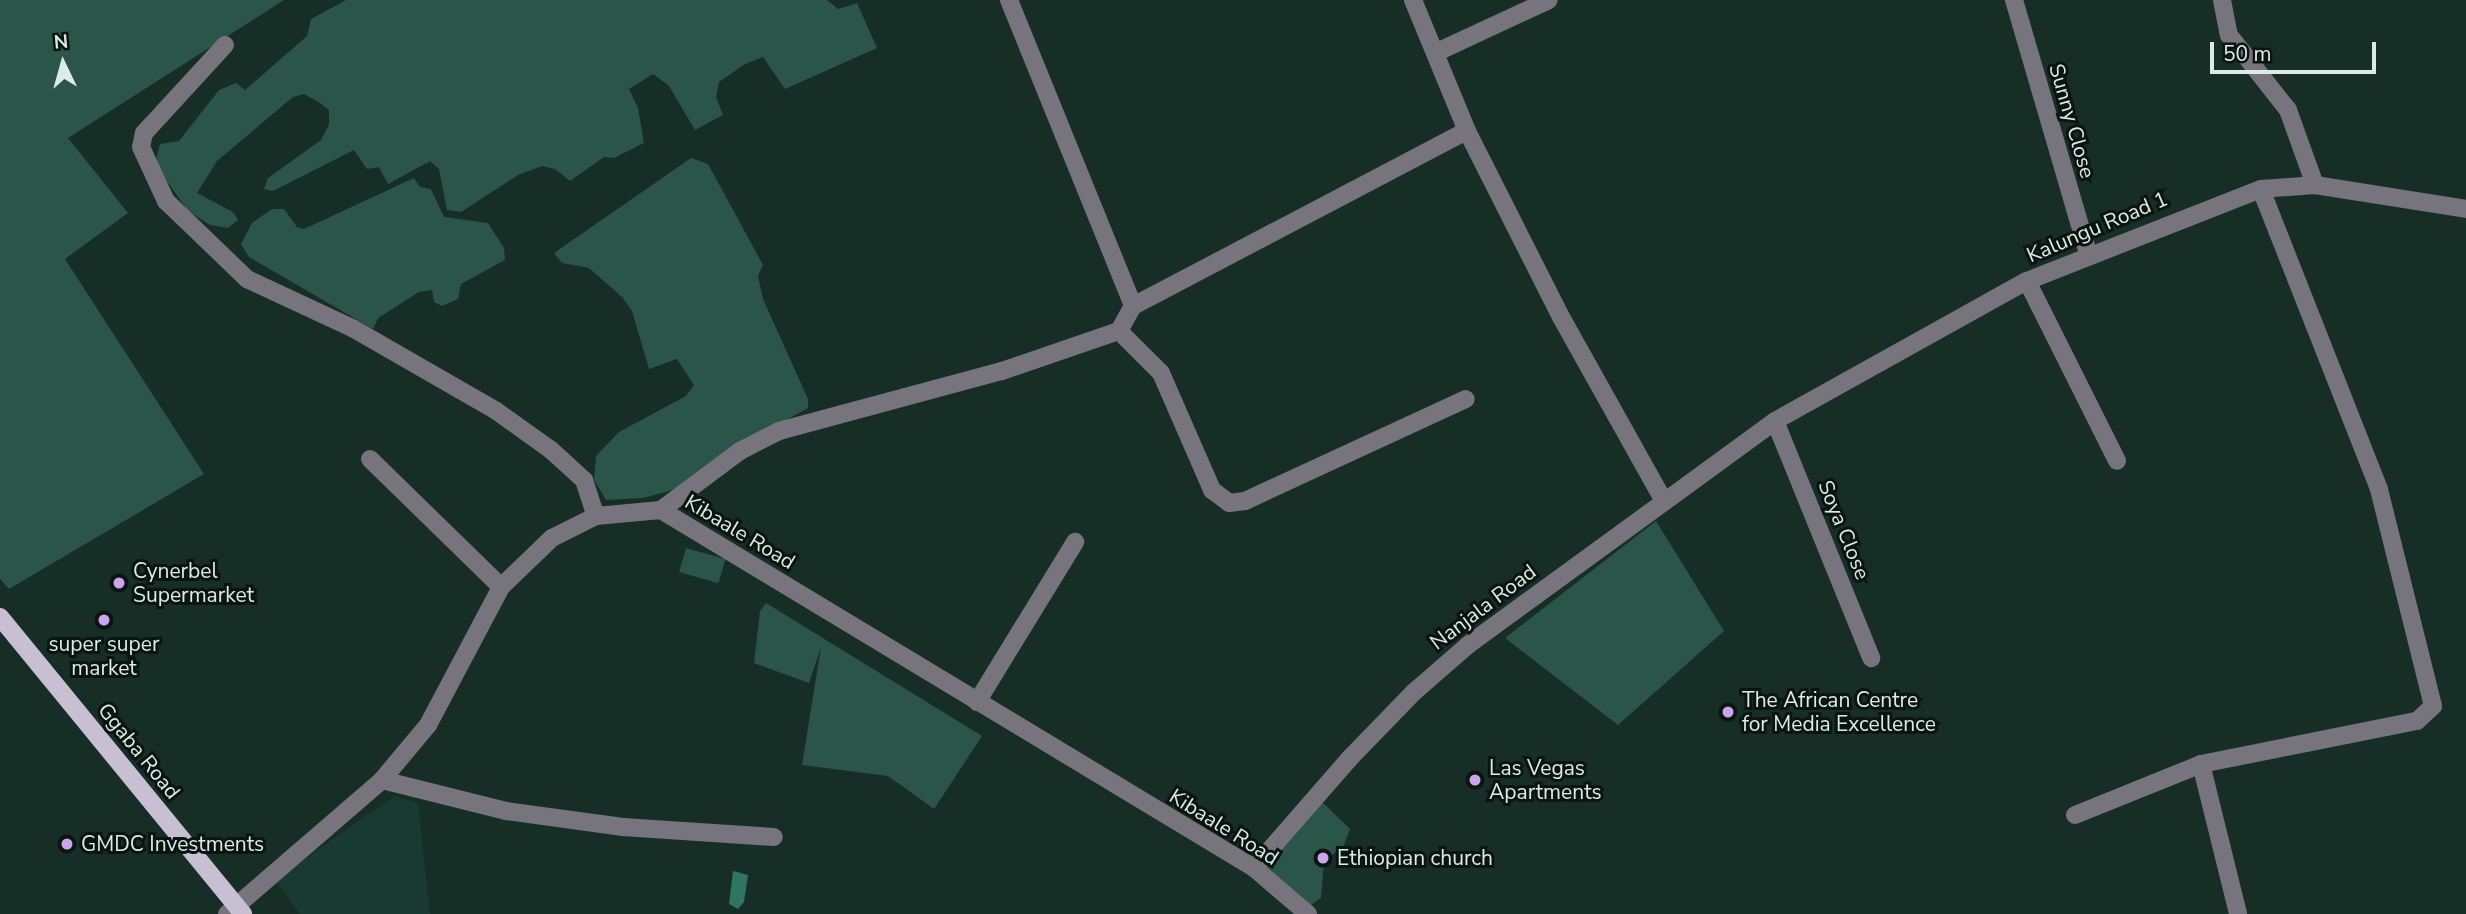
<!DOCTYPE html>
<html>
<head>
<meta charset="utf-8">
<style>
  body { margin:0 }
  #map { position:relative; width:2466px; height:914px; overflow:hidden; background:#162e26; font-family:"Nunito Sans",sans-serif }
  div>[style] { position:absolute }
  .built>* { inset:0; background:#183a30 }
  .green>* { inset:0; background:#2a5548; transform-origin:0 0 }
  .water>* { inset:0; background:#2e7660 }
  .minor>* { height:18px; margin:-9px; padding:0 9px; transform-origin:9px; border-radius:9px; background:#78747d }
  .major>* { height:18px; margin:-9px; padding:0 9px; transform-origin:9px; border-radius:9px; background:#c8bfd3 }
  .dots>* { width:19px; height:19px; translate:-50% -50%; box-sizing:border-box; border:4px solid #0a1410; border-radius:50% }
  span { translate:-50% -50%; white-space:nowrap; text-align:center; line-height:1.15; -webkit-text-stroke:6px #0a1410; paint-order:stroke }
  .street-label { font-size:21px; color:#dcebe5 }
  .poi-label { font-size:21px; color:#dcebe5 }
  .left { translate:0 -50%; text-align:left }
  .north { position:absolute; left:28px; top:28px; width:70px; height:70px; -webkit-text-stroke:5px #0a1410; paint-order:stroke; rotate:355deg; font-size:19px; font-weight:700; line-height:28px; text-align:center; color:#dcebe5 }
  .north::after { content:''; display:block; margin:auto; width:24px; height:32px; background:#dcebe5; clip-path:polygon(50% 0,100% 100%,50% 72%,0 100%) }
  .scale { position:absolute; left:2210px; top:42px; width:166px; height:32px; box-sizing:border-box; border:4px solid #dcebe5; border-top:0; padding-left:9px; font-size:21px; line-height:24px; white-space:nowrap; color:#dcebe5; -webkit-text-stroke:5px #0a1410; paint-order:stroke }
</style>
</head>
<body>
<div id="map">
  <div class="built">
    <div style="clip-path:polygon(395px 796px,418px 803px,430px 914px,300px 914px,275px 879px)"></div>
  </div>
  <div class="green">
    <div style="clip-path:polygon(0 0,284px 0,68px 138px,128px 213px,65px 259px,204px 474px,9px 589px,0 579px)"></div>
    <div style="clip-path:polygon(346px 0,827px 0,838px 9px,857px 3px,877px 48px,785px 89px,763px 57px,745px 64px,719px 82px,716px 97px,723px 115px,695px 130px,669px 86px,653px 74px,629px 89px,638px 108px,644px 143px,614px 158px,604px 157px,570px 181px,555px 169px,542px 166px,518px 175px,461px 212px,447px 210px,439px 169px,430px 161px,388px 184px,379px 167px,367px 169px,354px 150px,273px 191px,264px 189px,268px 178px,321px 140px,329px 124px,329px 110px,320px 103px,304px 94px,293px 97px,217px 161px,197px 193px,233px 212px,238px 220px,228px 228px,210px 225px,188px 211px,155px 164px,160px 144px,179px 141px,219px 90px,236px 83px,245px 90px,307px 36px,311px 19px)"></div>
    <div style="clip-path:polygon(691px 158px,708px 164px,763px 265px,758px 276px,763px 299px,808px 399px,808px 408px,713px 460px,677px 489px,643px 498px,606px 500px,594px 480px,596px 456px,619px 432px,686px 396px,694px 385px,677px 359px,649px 369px,632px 311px,622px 297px,589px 268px,562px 263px,554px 253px)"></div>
    <div style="clip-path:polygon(414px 178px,420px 187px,431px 189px,444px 217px,488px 223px,504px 248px,505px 260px,461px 284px,458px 299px,442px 306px,434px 302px,432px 290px,419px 292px,378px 318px,373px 329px,249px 257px,241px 244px,252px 223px,272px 209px,284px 209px,297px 227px,304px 229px)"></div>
    <div style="clip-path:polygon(1656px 521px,1724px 631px,1618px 725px,1505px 638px)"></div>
    <div style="left:686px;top:548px;width:41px;height:25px;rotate:16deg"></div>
    <div style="clip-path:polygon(766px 603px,982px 736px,934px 809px,888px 776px,802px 765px,821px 647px,809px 683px,754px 663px,760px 611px)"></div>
    <div style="clip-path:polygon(1320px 800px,1350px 829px,1344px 845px,1324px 862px,1321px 898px,1308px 907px,1265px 870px)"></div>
  </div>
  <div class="water">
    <div style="clip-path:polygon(733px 871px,748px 875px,744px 902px,738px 909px,729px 904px)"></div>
  </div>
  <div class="minor">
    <div style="left:1009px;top:0;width:330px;rotate:67.9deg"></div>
    <div style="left:1413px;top:0;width:142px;rotate:67.6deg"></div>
    <div style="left:1467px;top:131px;width:208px;rotate:63.2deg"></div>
    <div style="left:1561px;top:317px;width:211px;rotate:60.8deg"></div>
    <div style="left:2014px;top:0;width:264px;rotate:73.7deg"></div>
    <div style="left:2222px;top:0;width:36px;rotate:79deg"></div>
    <div style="left:2229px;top:35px;width:95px;rotate:51.8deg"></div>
    <div style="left:2288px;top:110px;width:80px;rotate:70.2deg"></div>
    <div style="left:225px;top:45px;width:120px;rotate:132.6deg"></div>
    <div style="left:144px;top:133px;width:14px;rotate:102deg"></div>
    <div style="left:141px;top:147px;width:60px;rotate:65.2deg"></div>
    <div style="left:166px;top:201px;width:112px;rotate:43.9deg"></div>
    <div style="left:247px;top:279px;width:118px;rotate:25deg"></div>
    <div style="left:354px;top:329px;width:163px;rotate:29.9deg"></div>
    <div style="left:495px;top:410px;width:69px;rotate:35.5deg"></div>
    <div style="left:551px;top:450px;width:45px;rotate:42.3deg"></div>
    <div style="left:584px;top:480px;width:38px;rotate:72deg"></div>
    <div style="left:1437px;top:52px;width:123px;rotate:-24.9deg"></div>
    <div style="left:2027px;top:281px;width:201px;rotate:63.4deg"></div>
    <div style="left:1119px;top:331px;width:59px;rotate:45deg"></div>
    <div style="left:1161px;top:373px;width:128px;rotate:66.4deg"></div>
    <div style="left:1212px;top:490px;width:21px;rotate:37deg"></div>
    <div style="left:1229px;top:503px;width:16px;rotate:-7deg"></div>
    <div style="left:1245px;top:501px;width:243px;rotate:-24.8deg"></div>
    <div style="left:1775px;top:421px;width:256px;rotate:67.9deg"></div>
    <div style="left:370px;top:459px;width:183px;rotate:44.3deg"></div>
    <div style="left:661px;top:510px;width:99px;rotate:-36.8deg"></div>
    <div style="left:740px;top:451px;width:44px;rotate:-27.1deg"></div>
    <div style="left:779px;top:431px;width:231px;rotate:-15.1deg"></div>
    <div style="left:1002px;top:371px;width:124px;rotate:-18.9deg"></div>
    <div style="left:1119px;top:331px;width:29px;rotate:-61deg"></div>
    <div style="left:1133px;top:306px;width:377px;rotate:-27.7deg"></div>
    <div style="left:977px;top:702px;width:188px;rotate:-58.5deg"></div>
    <div style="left:2201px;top:764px;width:154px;rotate:76.1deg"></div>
    <div style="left:382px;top:780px;width:128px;rotate:14deg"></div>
    <div style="left:506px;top:811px;width:118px;rotate:7.8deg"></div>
    <div style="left:623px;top:827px;width:151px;rotate:3.8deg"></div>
    <div style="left:2075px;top:815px;width:136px;rotate:-22deg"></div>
    <div style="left:2201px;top:764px;width:220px;rotate:-11.3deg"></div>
    <div style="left:2417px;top:721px;width:22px;rotate:-43deg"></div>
    <div style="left:2433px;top:706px;width:224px;rotate:-104deg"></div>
    <div style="left:2379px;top:489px;width:322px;rotate:-111.5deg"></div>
    <div style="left:1254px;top:868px;width:145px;rotate:-48.9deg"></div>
    <div style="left:1349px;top:759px;width:93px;rotate:-45.9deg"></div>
    <div style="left:1414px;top:692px;width:72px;rotate:-41deg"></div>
    <div style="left:1468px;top:645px;width:380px;rotate:-36.1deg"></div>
    <div style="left:1775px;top:421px;width:288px;rotate:-29.1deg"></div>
    <div style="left:2027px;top:281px;width:251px;rotate:-21.5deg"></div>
    <div style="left:2261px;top:189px;width:54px;rotate:-4.2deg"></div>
    <div style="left:2315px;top:185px;width:153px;rotate:9deg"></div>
    <div style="left:227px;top:914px;width:205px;rotate:-40.8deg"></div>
    <div style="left:382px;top:780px;width:72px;rotate:-50.1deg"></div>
    <div style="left:428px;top:725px;width:156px;rotate:-62.1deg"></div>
    <div style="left:501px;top:587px;width:71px;rotate:-43.9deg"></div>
    <div style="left:552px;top:538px;width:49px;rotate:-26.6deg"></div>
    <div style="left:596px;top:516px;width:65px;rotate:-5.3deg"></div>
    <div style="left:661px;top:510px;width:693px;rotate:31.12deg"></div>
    <div style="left:1254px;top:868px;width:71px;rotate:40.4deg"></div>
  </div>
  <div class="major">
    <div style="left:0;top:617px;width:384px;rotate:50.7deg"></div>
  </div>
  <div class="dots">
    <div style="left:119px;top:583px;background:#c9a5ee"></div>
    <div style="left:104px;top:620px;background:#c9a5ee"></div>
    <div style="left:1728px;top:712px;background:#c9a5ee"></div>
    <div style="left:1475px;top:780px;background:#c9a5ee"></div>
    <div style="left:67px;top:844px;background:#c9a5ee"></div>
    <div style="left:1323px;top:858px;background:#c9a5ee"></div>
  </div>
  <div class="street-label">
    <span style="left:2072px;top:121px;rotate:74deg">Sunny Close</span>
    <span style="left:2097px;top:227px;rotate:-23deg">Kalungu Road 1</span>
    <span style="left:1844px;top:530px;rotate:68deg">Soya Close</span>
    <span style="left:740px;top:532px;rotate:31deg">Kibaale Road</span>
    <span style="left:1483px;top:607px;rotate:-37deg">Nanjala Road</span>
    <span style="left:139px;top:751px;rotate:51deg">Ggaba Road</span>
    <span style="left:1224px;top:827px;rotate:32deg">Kibaale Road</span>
  </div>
  <div class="poi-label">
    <span class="left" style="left:133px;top:583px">Cynerbel<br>Supermarket</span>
    <span style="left:104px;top:656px">super super<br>market</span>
    <span class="left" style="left:1742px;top:712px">The African Centre<br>for Media Excellence</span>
    <span class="left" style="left:1489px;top:780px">Las Vegas<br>Apartments</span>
    <span class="left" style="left:81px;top:844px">GMDC Investments</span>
    <span class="left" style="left:1337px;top:858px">Ethiopian church</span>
  </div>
  <div class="north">N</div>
  <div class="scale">50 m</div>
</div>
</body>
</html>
